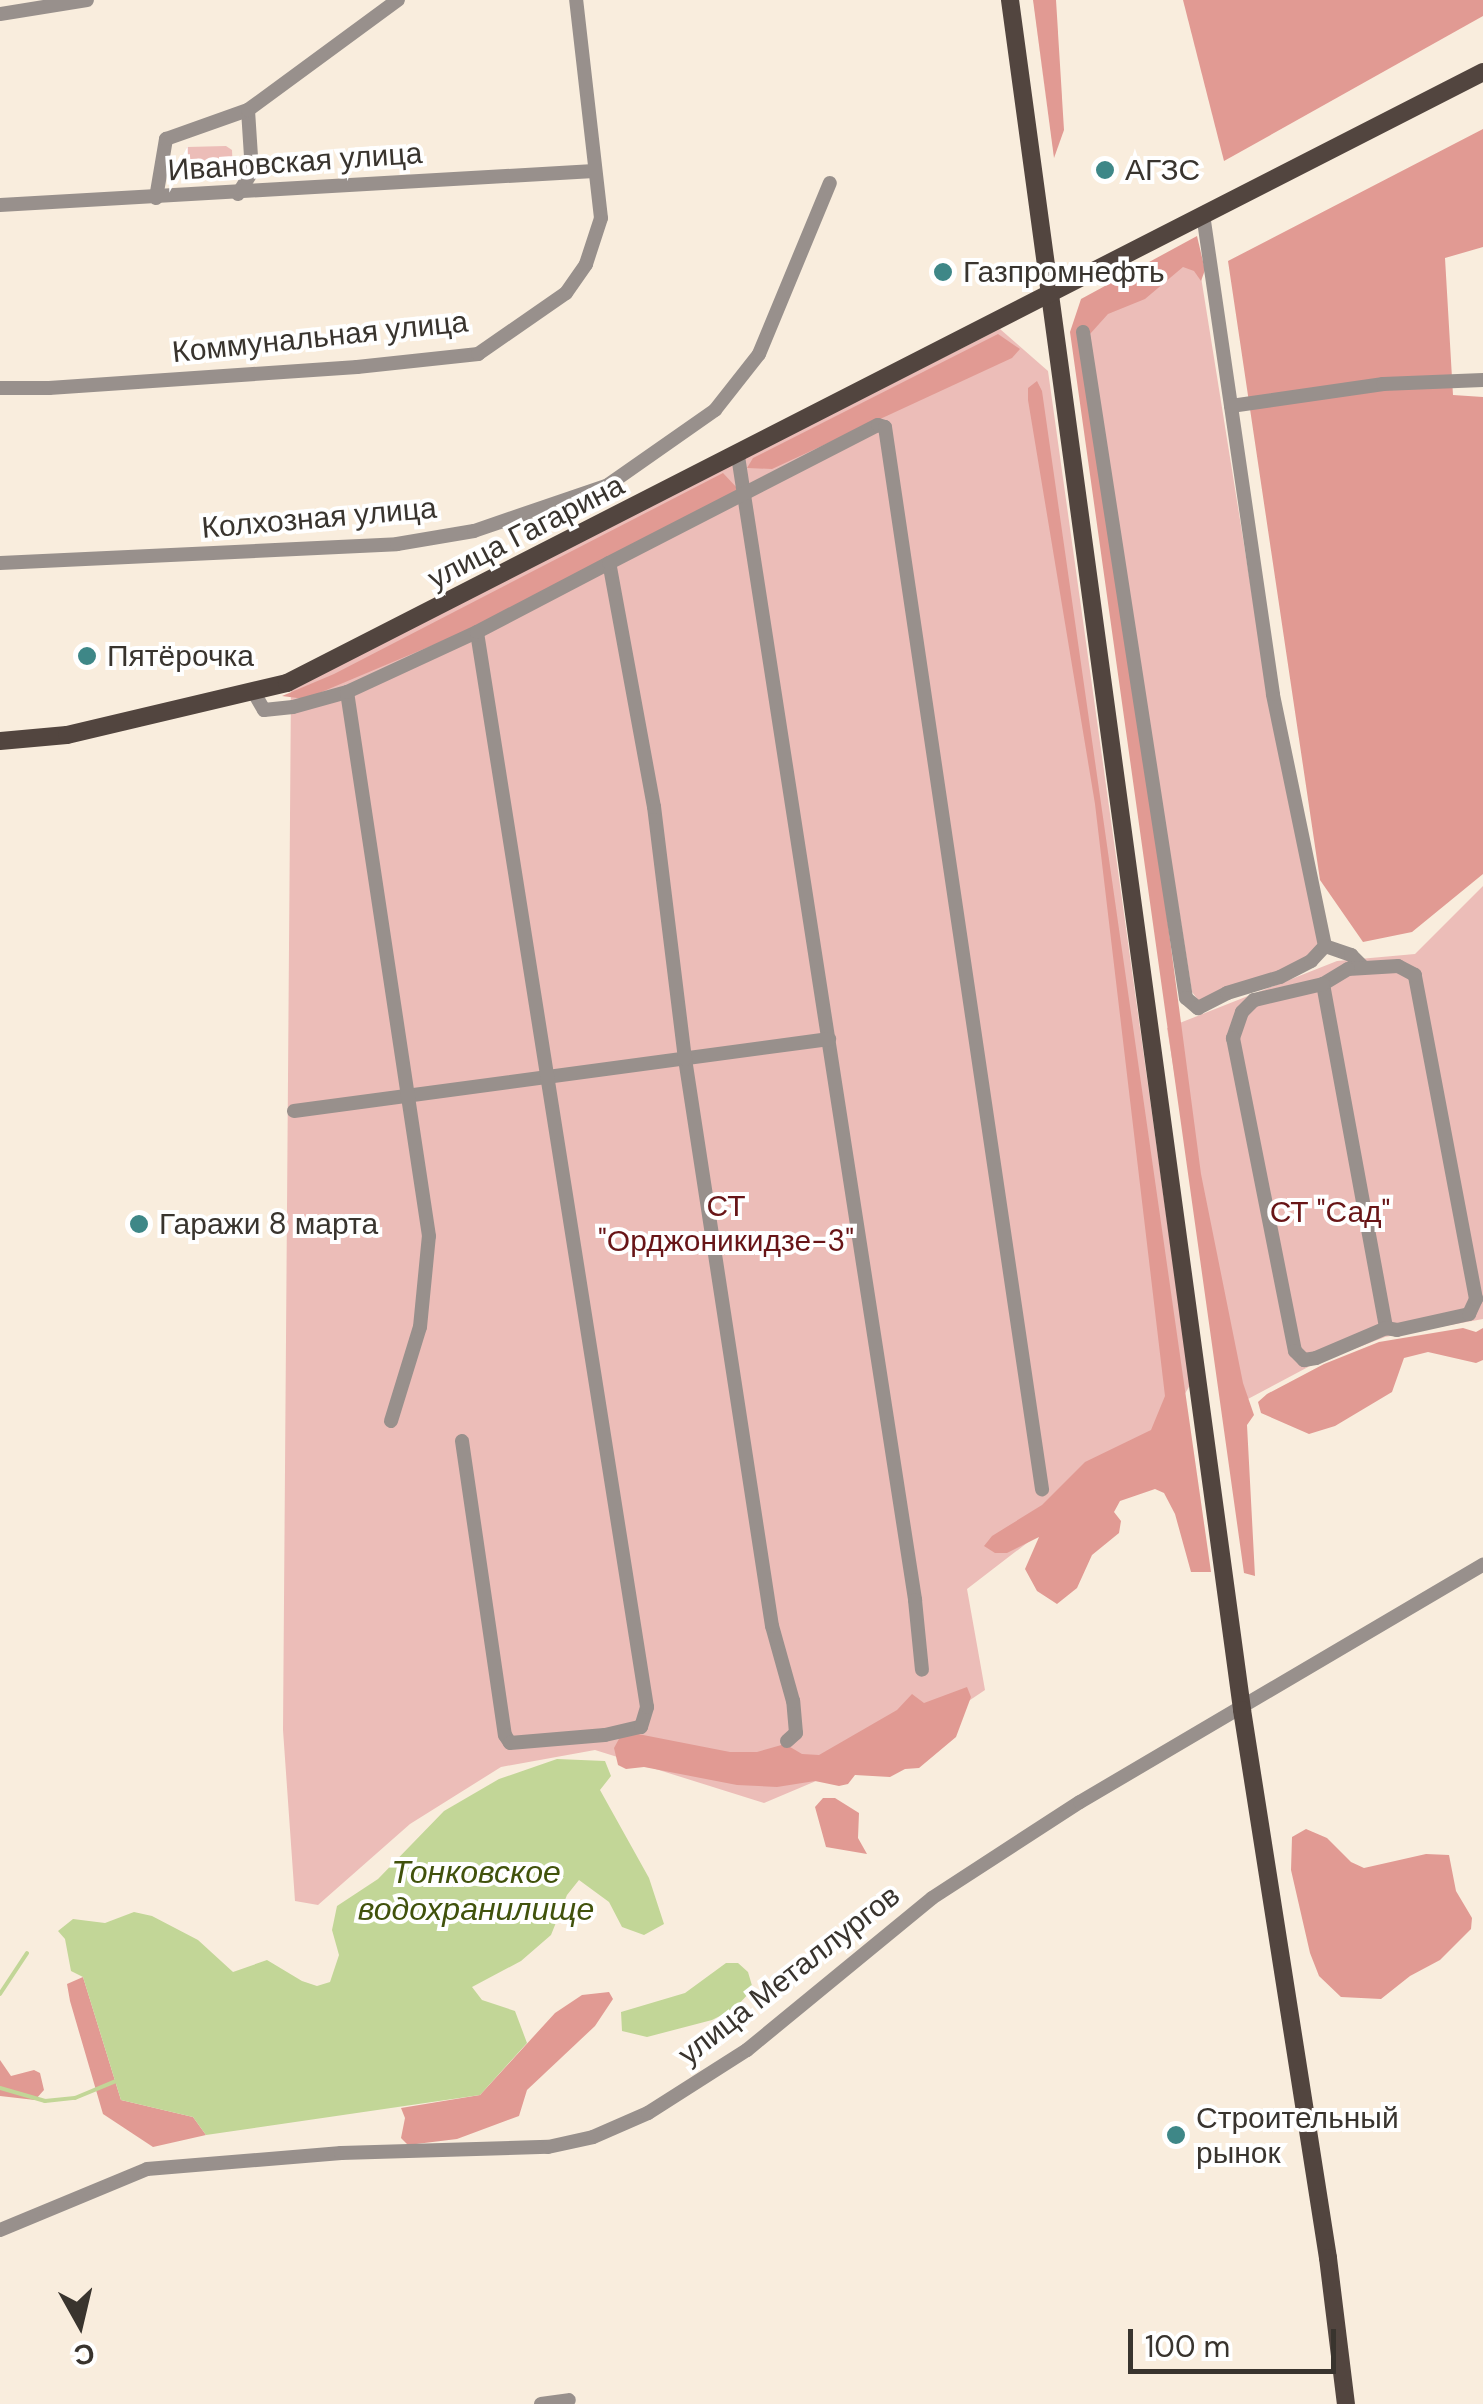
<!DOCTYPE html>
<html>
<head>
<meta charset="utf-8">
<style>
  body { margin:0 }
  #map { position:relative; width:1483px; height:2404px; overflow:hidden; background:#f9eddd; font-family:"DM Sans",sans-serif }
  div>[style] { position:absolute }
  .green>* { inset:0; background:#ecbdb8 }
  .forest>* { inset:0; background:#e19a93 }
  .water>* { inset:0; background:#c2d697 }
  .stream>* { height:4px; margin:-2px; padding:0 2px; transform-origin:2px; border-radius:2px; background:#c2d697 }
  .minor>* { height:14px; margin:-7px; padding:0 7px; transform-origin:7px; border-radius:7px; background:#98908c }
  .major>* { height:18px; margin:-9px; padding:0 9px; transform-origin:9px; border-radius:9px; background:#52453f }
  .dots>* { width:28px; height:28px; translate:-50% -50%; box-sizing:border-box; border:5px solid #fff; border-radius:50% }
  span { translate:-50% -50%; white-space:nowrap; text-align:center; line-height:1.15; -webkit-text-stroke:8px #fff; paint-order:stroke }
  .street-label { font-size:30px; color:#39342e }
  .poi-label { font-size:30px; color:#39342e }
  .left { translate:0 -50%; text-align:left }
  .park-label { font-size:30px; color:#681517 }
  .water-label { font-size:32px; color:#41520c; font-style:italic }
  .north { position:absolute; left:30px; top:2274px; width:100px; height:100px; -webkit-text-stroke:8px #fff; paint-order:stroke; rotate:172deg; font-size:28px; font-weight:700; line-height:40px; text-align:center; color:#39342e }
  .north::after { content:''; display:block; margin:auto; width:35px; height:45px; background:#39342e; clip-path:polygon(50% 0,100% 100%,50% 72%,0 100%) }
  .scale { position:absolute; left:1128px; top:2329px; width:208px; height:45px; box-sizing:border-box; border:5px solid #39342e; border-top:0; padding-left:12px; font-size:30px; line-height:35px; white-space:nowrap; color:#39342e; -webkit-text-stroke:8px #fff; paint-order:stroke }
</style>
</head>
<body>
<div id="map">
  <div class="green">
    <div style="clip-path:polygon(226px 146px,232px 150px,233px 174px,190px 180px,184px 175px,187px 147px)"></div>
    <div style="clip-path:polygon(1197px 252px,1268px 694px,1318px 943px,1309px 956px,1277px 972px,1199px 1001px,1192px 992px,1084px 315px)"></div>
    <div style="clip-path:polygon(1000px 329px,1048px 371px,1190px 1385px,1156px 1444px,967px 1589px,985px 1690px,906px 1743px,764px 1803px,595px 1750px,501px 1767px,410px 1824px,318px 1905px,295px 1901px,283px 1730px,291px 686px)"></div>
    <div style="clip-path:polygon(1483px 886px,1483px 1319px,1385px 1337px,1310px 1366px,1229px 1409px,1167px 1028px,1337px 961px,1415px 954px)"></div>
  </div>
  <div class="forest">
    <div style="clip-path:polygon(1033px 0,1056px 0,1064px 130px,1054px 158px)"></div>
    <div style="clip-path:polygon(1183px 0,1483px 0,1483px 16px,1224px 161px)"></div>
    <div style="clip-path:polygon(1483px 129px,1483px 247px,1445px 258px,1453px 395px,1483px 397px,1483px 874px,1412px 932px,1363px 942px,1320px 880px,1228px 261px)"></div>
    <div style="clip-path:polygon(1197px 236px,1205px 270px,1201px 281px,1194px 271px,1183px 267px,1145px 299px,1108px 314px,1090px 334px,1201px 1174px,1243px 1383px,1254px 1415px,1247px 1425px,1255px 1576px,1244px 1573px,1070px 332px,1081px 299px)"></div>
    <div style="clip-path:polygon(998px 334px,1020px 349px,1012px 358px,772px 469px,747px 468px,753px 458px)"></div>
    <div style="clip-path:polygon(1037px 381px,1042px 391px,1211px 1572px,1191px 1572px,1175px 1514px,1164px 1493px,1155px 1489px,1120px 1501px,1114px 1512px,1121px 1521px,1119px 1533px,1092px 1555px,1077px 1588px,1057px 1604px,1037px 1591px,1025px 1569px,1039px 1537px,1007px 1553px,995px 1553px,984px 1546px,992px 1536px,1042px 1505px,1085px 1462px,1151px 1430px,1165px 1396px,1095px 804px,1028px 400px,1028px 388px)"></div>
    <div style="clip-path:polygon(723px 473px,739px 490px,502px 616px,305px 699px,282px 696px,334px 674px)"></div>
    <div style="clip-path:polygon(1463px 1328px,1476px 1332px,1483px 1328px,1483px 1360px,1476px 1363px,1428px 1352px,1404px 1358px,1392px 1392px,1335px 1426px,1309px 1434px,1261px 1413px,1258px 1402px,1267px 1394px,1324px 1364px,1379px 1342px)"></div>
    <div style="clip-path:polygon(967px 1687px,971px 1697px,956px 1737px,919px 1768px,905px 1769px,890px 1777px,855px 1775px,848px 1784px,839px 1786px,815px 1781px,777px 1787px,737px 1785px,644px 1767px,626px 1769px,618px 1765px,614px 1748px,620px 1737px,638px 1734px,730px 1752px,757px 1752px,785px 1744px,802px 1754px,819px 1755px,897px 1710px,912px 1694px,924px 1703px)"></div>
    <div style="clip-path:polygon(823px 1798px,835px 1798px,859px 1813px,858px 1838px,867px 1854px,826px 1847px,815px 1807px)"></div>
    <div style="clip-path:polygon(1306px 1829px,1327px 1838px,1351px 1862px,1364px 1868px,1426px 1854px,1449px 1855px,1456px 1891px,1472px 1918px,1471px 1929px,1440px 1960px,1410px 1976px,1381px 1999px,1341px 1997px,1319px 1976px,1310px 1953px,1291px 1870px,1292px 1837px)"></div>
    <div style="clip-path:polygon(83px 1977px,121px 2100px,193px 2117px,206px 2135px,153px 2147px,103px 2114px,70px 2001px,67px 1984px)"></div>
    <div style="clip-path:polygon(609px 1992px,613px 1999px,595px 2026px,527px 2090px,519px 2116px,457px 2139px,408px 2145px,401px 2138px,405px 2118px,401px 2108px,480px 2095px,555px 2013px,582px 1995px)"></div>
    <div style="clip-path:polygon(0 2060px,11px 2076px,34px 2070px,40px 2073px,44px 2090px,35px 2100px,0 2096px)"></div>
  </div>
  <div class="water">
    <div style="clip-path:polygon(557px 1759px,605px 1761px,611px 1776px,600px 1790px,649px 1878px,664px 1924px,644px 1935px,622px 1927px,609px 1902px,579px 1880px,567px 1895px,551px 1935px,521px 1961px,472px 1987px,482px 2000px,515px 2011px,527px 2043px,480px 2095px,206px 2135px,193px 2117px,121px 2100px,83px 1977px,71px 1971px,65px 1939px,58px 1931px,73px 1919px,105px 1923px,134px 1912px,152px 1916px,198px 1940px,233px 1972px,267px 1960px,302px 1981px,317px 1986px,330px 1982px,339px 1955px,332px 1930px,337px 1906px,378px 1879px,444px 1811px,499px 1779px)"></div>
    <div style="clip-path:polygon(726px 1963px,738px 1963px,748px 1972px,753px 1989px,734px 2009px,712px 2020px,647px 2037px,622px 2031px,621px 2012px,685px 1993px)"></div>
  </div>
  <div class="stream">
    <div style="left:0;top:1994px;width:49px;rotate:-56.6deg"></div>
    <div style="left:0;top:2088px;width:47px;rotate:16.1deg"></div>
    <div style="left:45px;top:2101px;width:30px;rotate:-6deg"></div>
    <div style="left:75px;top:2098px;width:44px;rotate:-22.5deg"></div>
  </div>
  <div class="minor">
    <div style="left:0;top:14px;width:88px;rotate:-9.1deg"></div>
    <div style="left:238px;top:194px;width:26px;rotate:-58deg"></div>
    <div style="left:252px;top:172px;width:62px;rotate:-93.7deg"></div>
    <div style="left:156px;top:198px;width:60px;rotate:-80.4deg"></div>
    <div style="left:166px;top:139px;width:87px;rotate:-19.5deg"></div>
    <div style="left:248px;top:110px;width:186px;rotate:-36.3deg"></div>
    <div style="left:0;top:205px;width:595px;rotate:-3.28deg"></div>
    <div style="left:1083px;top:332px;width:674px;rotate:81.21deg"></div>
    <div style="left:1186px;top:998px;width:16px;rotate:40deg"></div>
    <div style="left:1198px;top:1008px;width:33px;rotate:-27deg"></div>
    <div style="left:1227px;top:993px;width:55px;rotate:-16.8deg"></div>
    <div style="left:1280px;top:977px;width:35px;rotate:-27deg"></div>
    <div style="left:1311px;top:961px;width:21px;rotate:-47deg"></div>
    <div style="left:1325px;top:946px;width:257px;rotate:-101.7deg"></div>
    <div style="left:1273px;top:694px;width:483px;rotate:-98.3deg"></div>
    <div style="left:0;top:388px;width:49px"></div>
    <div style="left:49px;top:388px;width:309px;rotate:-3.9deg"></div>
    <div style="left:357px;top:367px;width:122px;rotate:-6.1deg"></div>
    <div style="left:478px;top:354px;width:107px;rotate:-34.7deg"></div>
    <div style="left:566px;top:293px;width:35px;rotate:-55deg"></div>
    <div style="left:586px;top:264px;width:48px;rotate:-71.9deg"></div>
    <div style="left:601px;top:218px;width:219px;rotate:-96.5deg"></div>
    <div style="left:1231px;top:406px;width:154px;rotate:-8.2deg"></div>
    <div style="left:1383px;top:384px;width:100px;rotate:-2.3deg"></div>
    <div style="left:738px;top:456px;width:1158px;rotate:81.2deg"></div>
    <div style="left:915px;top:1600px;width:70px;rotate:84.3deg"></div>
    <div style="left:0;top:563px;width:397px;rotate:-2.7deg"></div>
    <div style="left:397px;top:544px;width:78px;rotate:-9.6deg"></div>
    <div style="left:474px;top:531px;width:142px;rotate:-18.9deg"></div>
    <div style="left:608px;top:485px;width:131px;rotate:-35deg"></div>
    <div style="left:715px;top:410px;width:71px;rotate:-51.8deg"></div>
    <div style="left:759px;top:354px;width:185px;rotate:-67.5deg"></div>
    <div style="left:253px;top:691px;width:22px;rotate:60deg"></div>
    <div style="left:264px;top:710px;width:29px;rotate:-6deg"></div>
    <div style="left:293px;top:707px;width:56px;rotate:-15.5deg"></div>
    <div style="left:1325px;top:946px;width:28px;rotate:19deg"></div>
    <div style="left:1351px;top:955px;width:17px;rotate:45deg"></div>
    <div style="left:1323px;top:984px;width:350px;rotate:79.6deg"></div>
    <div style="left:1386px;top:1328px;width:11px;rotate:10deg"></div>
    <div style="left:1397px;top:1330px;width:74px;rotate:-12.5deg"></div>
    <div style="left:1469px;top:1314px;width:17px;rotate:-65deg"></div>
    <div style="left:1476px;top:1299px;width:330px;rotate:-100.7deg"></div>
    <div style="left:1415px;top:975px;width:19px;rotate:-152deg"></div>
    <div style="left:1398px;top:966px;width:50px;rotate:176.6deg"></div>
    <div style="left:1348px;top:969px;width:29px;rotate:149deg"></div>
    <div style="left:1323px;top:984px;width:71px;rotate:166.9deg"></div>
    <div style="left:1254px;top:1000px;width:17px;rotate:135deg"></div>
    <div style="left:1242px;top:1012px;width:28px;rotate:109deg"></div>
    <div style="left:1233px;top:1038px;width:319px;rotate:78.8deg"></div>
    <div style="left:1295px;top:1351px;width:13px;rotate:45deg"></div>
    <div style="left:1304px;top:1360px;width:12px;rotate:-9deg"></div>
    <div style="left:1316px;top:1358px;width:76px;rotate:-23.2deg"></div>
    <div style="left:294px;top:1111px;width:540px;rotate:-7.66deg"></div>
    <div style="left:391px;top:1421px;width:98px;rotate:-72.9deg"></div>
    <div style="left:420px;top:1327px;width:91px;rotate:-84.4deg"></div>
    <div style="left:429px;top:1236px;width:550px;rotate:-98.57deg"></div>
    <div style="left:347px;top:692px;width:143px;rotate:-24.8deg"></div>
    <div style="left:462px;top:1441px;width:297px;rotate:81.7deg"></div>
    <div style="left:505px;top:1735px;width:9px;rotate:58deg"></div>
    <div style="left:510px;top:1743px;width:95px;rotate:-4.8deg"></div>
    <div style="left:605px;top:1735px;width:37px;rotate:-13deg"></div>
    <div style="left:641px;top:1727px;width:21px;rotate:-73deg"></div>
    <div style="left:647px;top:1707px;width:1088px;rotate:-98.99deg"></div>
    <div style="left:477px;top:632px;width:149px;rotate:-27.6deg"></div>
    <div style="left:787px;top:1741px;width:12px;rotate:-42deg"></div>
    <div style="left:796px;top:1733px;width:32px;rotate:-95deg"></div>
    <div style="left:793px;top:1701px;width:78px;rotate:-105.6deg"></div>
    <div style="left:772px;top:1626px;width:574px;rotate:-98.72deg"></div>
    <div style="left:685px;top:1059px;width:254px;rotate:-97deg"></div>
    <div style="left:654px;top:807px;width:248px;rotate:-100.4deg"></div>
    <div style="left:609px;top:563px;width:302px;rotate:-27.2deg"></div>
    <div style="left:878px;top:425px;width:7px;rotate:16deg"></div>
    <div style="left:885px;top:427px;width:1074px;rotate:81.59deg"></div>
    <div style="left:0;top:2230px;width:159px;rotate:-22.5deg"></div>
    <div style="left:147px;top:2169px;width:195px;rotate:-4.7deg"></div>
    <div style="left:341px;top:2153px;width:207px;rotate:-1.7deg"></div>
    <div style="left:548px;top:2147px;width:46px;rotate:-12.5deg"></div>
    <div style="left:593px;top:2137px;width:60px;rotate:-23.6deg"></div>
    <div style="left:648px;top:2113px;width:117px;rotate:-32.5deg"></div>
    <div style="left:747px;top:2050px;width:239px;rotate:-39.4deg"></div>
    <div style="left:932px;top:1898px;width:176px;rotate:-33deg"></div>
    <div style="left:1080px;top:1802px;width:468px;rotate:-30.5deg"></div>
    <div style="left:541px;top:2404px;width:28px;rotate:-8deg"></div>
  </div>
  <div class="major">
    <div style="left:1010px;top:0;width:1726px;rotate:82.27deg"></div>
    <div style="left:1242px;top:1710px;width:555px;rotate:81.08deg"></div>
    <div style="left:1328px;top:2258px;width:147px;rotate:83deg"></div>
    <div style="left:0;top:741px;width:67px;rotate:-5.1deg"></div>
    <div style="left:67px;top:735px;width:226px;rotate:-13.3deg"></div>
    <div style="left:287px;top:683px;width:1343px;rotate:-27.06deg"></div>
  </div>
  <div class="dots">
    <div style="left:1105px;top:170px;background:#3e8787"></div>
    <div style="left:943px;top:272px;background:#3e8787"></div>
    <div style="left:87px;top:656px;background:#3e8787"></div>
    <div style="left:139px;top:1224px;background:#3e8787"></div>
    <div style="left:1176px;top:2135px;background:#3e8787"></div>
  </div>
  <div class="street-label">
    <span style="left:295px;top:162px;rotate:-4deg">Ивановская улица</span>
    <span style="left:320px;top:337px;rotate:-6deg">Коммунальная улица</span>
    <span style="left:319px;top:518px;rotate:-5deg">Колхозная улица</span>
    <span style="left:526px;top:532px;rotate:-27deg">улица Гагарина</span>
    <span style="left:789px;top:1975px;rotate:-38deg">улица Металлургов</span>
  </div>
  <div class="poi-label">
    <span class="left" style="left:1125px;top:170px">АГЗС</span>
    <span class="left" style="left:963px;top:272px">Газпромнефть</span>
    <span class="left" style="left:107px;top:656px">Пятёрочка</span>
    <span class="left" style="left:159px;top:1224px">Гаражи 8 марта</span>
    <span class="left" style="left:1196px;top:2135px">Строительный<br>рынок</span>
  </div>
  <div class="park-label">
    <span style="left:726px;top:1223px">СТ<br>"Орджоникидзе-3"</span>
    <span style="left:1330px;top:1212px">СТ "Сад"</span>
  </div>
  <div class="water-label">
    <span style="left:476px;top:1891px">Тонковское<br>водохранилище</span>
  </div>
  <div class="north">С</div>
  <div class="scale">100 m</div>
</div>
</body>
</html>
